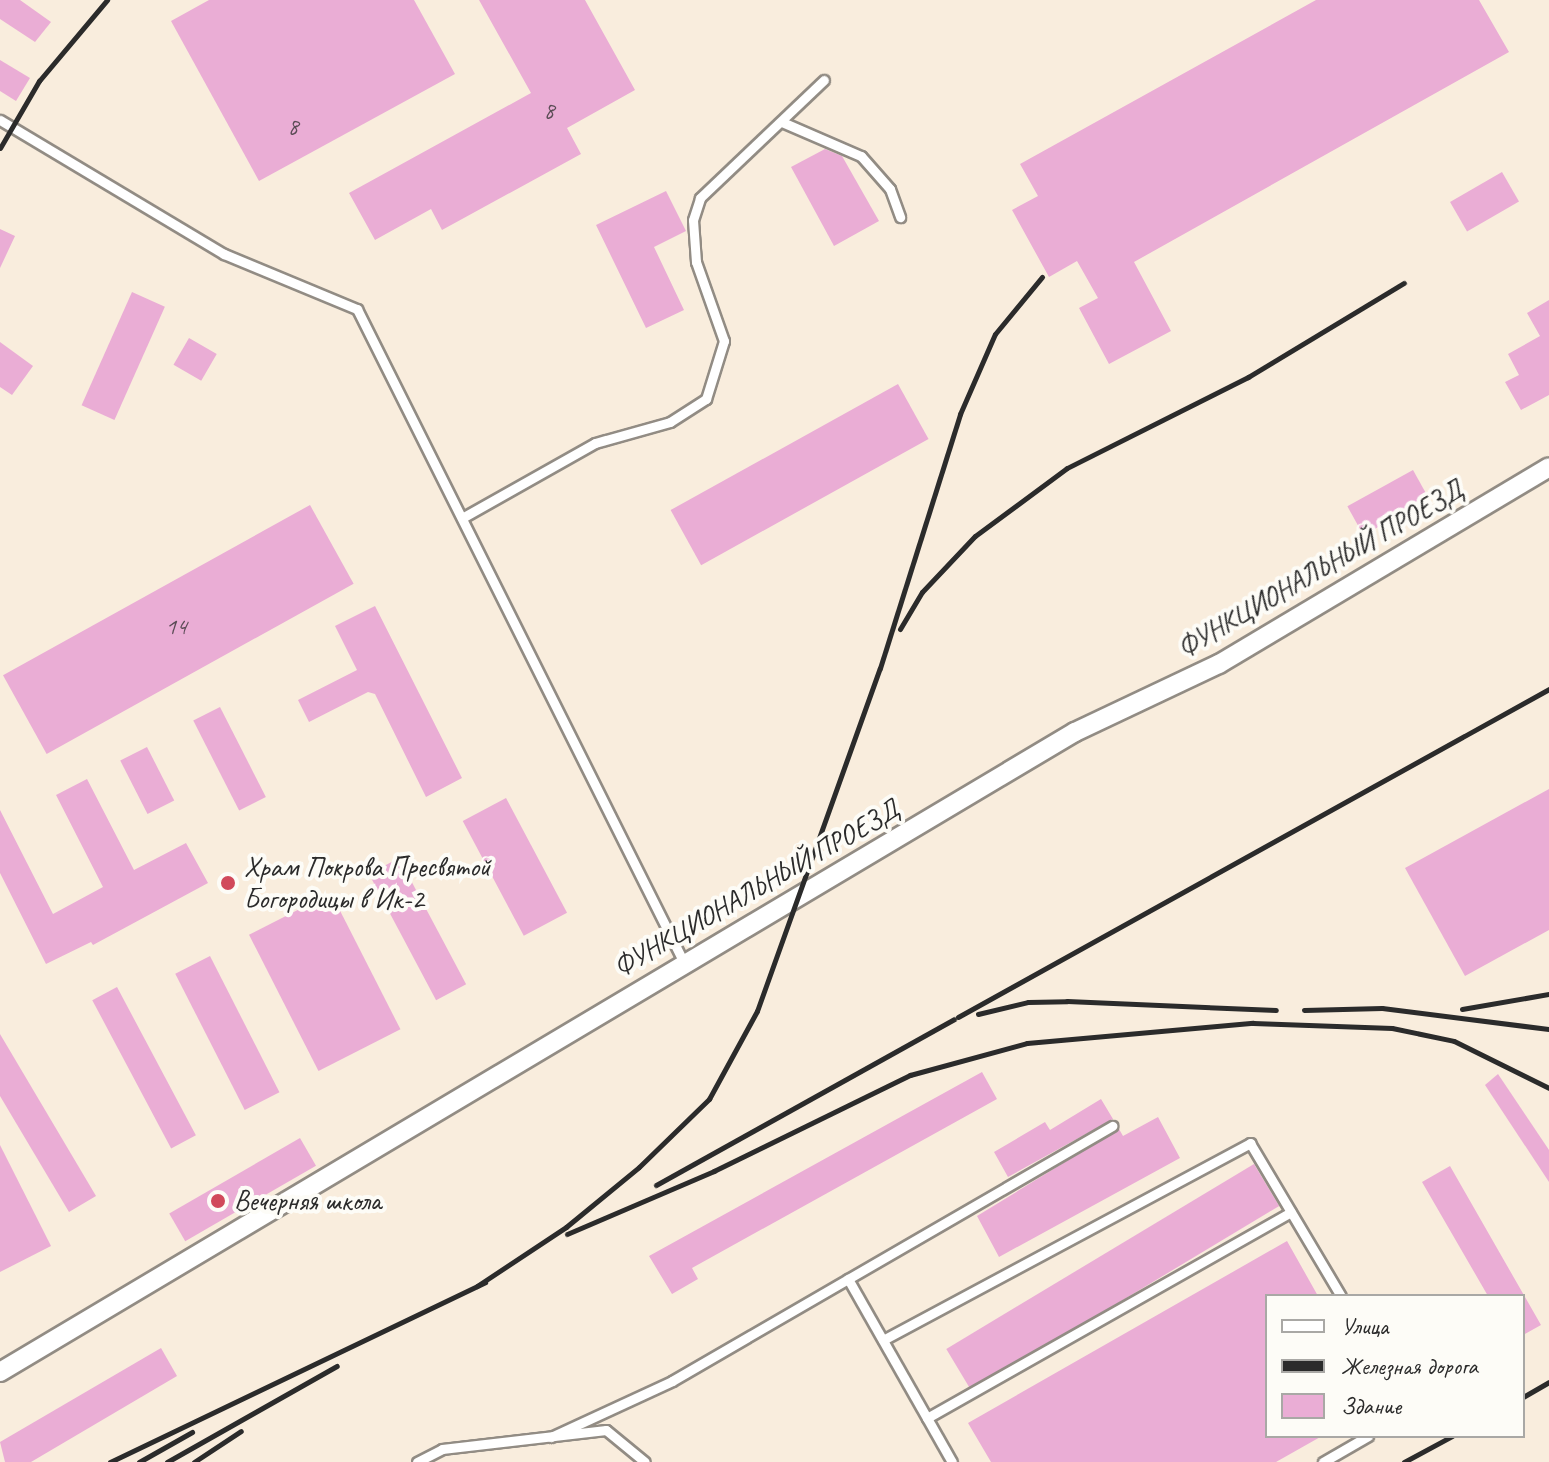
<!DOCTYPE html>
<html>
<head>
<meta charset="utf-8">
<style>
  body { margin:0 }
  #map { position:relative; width:1549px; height:1462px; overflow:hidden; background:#f9eddd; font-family:Caveat,sans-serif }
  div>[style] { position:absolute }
  .building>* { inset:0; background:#eaadd5; transform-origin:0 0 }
  .roads { filter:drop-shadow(2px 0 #928c84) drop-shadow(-2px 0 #928c84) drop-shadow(0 2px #928c84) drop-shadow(0 -2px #928c84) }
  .service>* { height:9px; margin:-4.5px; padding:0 4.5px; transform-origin:4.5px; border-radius:4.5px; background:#fff }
  .minor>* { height:18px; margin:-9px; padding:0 9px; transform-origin:9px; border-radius:9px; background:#fff }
  .rail>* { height:5px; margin:-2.5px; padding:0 2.5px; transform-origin:2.5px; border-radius:2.5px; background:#2b2b2b }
  .dots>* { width:22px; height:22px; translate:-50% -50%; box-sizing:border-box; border:4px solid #fdfcf7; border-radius:50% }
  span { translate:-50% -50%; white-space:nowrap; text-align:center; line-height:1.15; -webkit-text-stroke:8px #fdfcf7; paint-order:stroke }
  .number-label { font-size:24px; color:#5b4c56 }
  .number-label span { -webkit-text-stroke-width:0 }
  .street-label { font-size:28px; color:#2b2b2b }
  .poi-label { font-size:28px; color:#2b2b2b }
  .left { translate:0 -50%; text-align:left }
  .legend { position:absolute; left:1265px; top:1294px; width:260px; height:144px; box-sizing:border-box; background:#fdfcf7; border:2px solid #a9a8a5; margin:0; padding:10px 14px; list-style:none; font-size:24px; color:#2b2b2b }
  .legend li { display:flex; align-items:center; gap:16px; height:40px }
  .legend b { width:40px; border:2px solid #a9a8a5 }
</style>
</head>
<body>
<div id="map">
  <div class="building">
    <div style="clip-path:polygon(0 0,20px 0,51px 22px,35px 42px,0 19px)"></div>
    <div style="clip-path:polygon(209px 0,414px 0,455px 74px,259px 181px,171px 21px)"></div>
    <div style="clip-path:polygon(479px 0,585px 0,635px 90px,567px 128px,581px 154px,442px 230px,431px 209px,375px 240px,349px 193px,531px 93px)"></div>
    <div style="clip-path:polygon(1316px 0,1479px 0,1509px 52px,1134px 262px,1171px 331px,1109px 364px,1079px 308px,1098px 298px,1077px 261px,1049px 277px,1012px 210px,1038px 196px,1020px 164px)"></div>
    <div style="clip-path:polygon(0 60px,30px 78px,16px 101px,0 91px)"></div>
    <div style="clip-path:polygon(825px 149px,842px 156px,879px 221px,834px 246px,791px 167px)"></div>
    <div style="left:1502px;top:172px;width:34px;height:60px;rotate:60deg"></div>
    <div style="clip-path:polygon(666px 191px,686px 231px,654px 247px,684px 310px,646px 328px,596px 225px)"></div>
    <div style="clip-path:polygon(0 229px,15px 236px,0 268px)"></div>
    <div style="left:132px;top:292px;width:36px;height:124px;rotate:24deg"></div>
    <div style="clip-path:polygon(1549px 300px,1549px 395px,1521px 410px,1505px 382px,1519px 375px,1508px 354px,1540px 336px,1527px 313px)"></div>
    <div style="left:189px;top:338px;width:32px;height:31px;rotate:30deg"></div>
    <div style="clip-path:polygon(0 342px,33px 366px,12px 395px,0 387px)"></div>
    <div style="left:898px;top:384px;width:63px;height:260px;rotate:61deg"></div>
    <div style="left:1413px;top:470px;width:33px;height:75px;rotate:61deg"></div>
    <div style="left:310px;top:505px;width:90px;height:351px;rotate:61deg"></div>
    <div style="clip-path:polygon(375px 606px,462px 778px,426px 797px,375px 694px,368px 692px,309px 722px,298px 700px,357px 670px,335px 626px)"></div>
    <div style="left:220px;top:707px;width:101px;height:30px;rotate:63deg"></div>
    <div style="left:147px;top:747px;width:60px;height:30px;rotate:63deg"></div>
    <div style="clip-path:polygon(87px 779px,134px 870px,186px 843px,208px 883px,93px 945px,91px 942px,46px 964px,0 873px,0 810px,53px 914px,103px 887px,56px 795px)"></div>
    <div style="clip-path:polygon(1549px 789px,1549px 930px,1465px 976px,1405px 868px)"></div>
    <div style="left:506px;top:798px;width:130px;height:49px;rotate:62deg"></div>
    <div style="left:399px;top:858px;width:143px;height:34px;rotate:62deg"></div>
    <div style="left:331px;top:893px;width:153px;height:92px;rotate:63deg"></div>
    <div style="left:210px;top:956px;width:153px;height:39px;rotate:63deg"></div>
    <div style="left:117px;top:987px;width:168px;height:28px;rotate:62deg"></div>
    <div style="clip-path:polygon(0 1034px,96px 1196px,69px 1212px,0 1096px)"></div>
    <div style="clip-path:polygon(982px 1072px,997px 1099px,692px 1268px,698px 1279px,672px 1294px,649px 1256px)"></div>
    <div style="clip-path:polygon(1498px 1074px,1549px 1150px,1549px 1182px,1485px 1085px)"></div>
    <div style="clip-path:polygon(1101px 1099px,1113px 1119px,1008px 1177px,994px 1152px,1045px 1122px,1050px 1130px)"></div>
    <div style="clip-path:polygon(1158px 1117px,1180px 1158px,999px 1257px,977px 1216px,1119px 1129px,1123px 1136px)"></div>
    <div style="left:300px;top:1138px;width:32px;height:151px;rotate:60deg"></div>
    <div style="clip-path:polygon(0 1145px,51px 1246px,0 1272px)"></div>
    <div style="left:1254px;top:1164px;width:49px;height:359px;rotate:59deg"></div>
    <div style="clip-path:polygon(1450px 1166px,1541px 1325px,1523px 1335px,1523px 1296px,1488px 1296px,1422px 1182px)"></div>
    <div style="clip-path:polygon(1287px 1241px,1318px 1296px,1267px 1296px,1267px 1436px,1322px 1436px,1276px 1462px,991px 1462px,968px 1423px)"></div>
    <div style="clip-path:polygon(161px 1348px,177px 1376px,31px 1462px,5px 1462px,0 1442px)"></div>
  </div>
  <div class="roads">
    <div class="service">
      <div style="left:0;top:120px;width:261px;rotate:30.9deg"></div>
      <div style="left:224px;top:254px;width:144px;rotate:22.5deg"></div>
      <div style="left:357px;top:309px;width:731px;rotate:63.43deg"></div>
      <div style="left:782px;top:122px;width:86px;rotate:23.3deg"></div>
      <div style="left:861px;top:156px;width:44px;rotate:48.7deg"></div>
      <div style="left:890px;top:189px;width:30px;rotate:70deg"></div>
      <div style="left:462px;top:518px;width:153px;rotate:-29.4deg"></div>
      <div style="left:595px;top:443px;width:78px;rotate:-15.6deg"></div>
      <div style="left:670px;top:422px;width:43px;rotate:-32.6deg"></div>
      <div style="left:706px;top:399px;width:61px;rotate:-72.8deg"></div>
      <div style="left:724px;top:341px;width:84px;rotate:-109.5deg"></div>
      <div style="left:696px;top:262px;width:42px;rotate:-94.1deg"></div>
      <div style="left:693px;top:220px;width:23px;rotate:-72deg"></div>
      <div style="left:700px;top:198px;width:171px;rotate:-43.6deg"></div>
      <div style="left:848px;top:1279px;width:210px;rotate:60.4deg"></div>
      <div style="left:883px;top:1340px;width:417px;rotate:-28.2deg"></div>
      <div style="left:1250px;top:1143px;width:178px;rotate:59.3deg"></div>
      <div style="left:927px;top:1418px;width:418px;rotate:-29.5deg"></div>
      <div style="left:551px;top:1437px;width:133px;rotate:-24.8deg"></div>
      <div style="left:672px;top:1381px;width:509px;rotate:-30.09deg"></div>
      <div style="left:417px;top:1462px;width:28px;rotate:-27deg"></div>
      <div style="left:442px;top:1449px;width:165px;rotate:-6.6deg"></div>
      <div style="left:606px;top:1430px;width:50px;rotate:39.4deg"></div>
      <div style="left:1323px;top:1462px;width:52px;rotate:-30deg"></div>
    </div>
    <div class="minor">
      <div style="left:0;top:1372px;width:1251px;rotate:-30.77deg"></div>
      <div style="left:1075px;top:732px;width:159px;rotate:-25.3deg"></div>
      <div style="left:1219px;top:664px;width:384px;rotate:-30.8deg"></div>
    </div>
  </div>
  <div class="rail">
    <div style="left:0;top:148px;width:78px;rotate:-59.8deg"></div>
    <div style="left:39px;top:81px;width:106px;rotate:-50deg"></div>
    <div style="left:900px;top:629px;width:43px;rotate:-59.3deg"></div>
    <div style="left:922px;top:592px;width:77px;rotate:-46.6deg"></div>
    <div style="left:975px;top:536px;width:114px;rotate:-36.5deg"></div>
    <div style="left:1067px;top:468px;width:203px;rotate:-26.7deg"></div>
    <div style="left:1248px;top:377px;width:182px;rotate:-31.1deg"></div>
    <div style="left:1462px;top:1009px;width:88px;rotate:-9.8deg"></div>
    <div style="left:1304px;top:1010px;width:78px;rotate:-1.5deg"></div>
    <div style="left:1382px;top:1008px;width:168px;rotate:7.2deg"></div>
    <div style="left:978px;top:1014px;width:51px;rotate:-13.5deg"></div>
    <div style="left:1028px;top:1002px;width:39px;rotate:-1deg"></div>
    <div style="left:1067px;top:1001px;width:209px;rotate:2.5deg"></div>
    <div style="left:958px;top:1017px;width:676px;rotate:-29.03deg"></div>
    <div style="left:656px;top:1185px;width:341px;rotate:-29.1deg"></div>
    <div style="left:567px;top:1234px;width:160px;rotate:-23.2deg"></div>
    <div style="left:714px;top:1171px;width:218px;rotate:-26.1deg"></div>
    <div style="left:910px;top:1075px;width:121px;rotate:-15.3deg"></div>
    <div style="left:1027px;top:1043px;width:227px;rotate:-5.1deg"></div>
    <div style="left:1253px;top:1023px;width:139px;rotate:2.1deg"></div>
    <div style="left:1392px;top:1028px;width:63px;rotate:11.8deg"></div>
    <div style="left:1454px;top:1041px;width:106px;rotate:26.3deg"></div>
    <div style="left:477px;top:1286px;width:107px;rotate:-33.5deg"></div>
    <div style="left:566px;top:1227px;width:94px;rotate:-39.4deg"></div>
    <div style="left:639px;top:1167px;width:98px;rotate:-44.2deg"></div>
    <div style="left:709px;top:1099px;width:100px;rotate:-61.4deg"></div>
    <div style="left:757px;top:1011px;width:364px;rotate:-70.3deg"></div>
    <div style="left:880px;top:668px;width:266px;rotate:-72.5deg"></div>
    <div style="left:960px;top:414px;width:87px;rotate:-66.4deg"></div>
    <div style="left:995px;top:334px;width:74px;rotate:-50.5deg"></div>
    <div style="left:1523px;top:1397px;width:30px;rotate:-30deg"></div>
    <div style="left:110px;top:1462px;width:416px;rotate:-25.6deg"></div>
    <div style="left:139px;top:1462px;width:61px;rotate:-29.5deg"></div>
    <div style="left:167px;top:1462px;width:195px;rotate:-29.5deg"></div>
    <div style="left:194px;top:1462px;width:56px;rotate:-33.4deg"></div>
    <div style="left:1404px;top:1462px;width:55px;rotate:-28.4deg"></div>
  </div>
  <div class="dots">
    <div style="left:228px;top:883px;background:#d1495b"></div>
    <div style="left:218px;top:1201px;background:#d1495b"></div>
  </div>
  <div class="number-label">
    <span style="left:549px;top:111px">8</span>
    <span style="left:293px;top:127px">8</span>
    <span style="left:176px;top:627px">14</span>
  </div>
  <div class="street-label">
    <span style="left:1320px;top:569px;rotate:-30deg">ФУНКЦИОНАЛЬНЫЙ ПРОЕЗД</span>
    <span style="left:756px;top:888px;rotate:-30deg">ФУНКЦИОНАЛЬНЫЙ ПРОЕЗД</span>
  </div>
  <div class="poi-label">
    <span class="left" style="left:244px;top:883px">Храм Покрова Пресвятой<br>Богородицы в Ик-2</span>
    <span class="left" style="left:234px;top:1201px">Вечерняя школа</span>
  </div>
  <ul class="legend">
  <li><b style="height:10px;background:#fff"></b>Улица</li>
  <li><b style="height:10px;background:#2b2b2b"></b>Железная дорога</li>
  <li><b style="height:22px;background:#eaadd5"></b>Здание</li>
  </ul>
</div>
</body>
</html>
